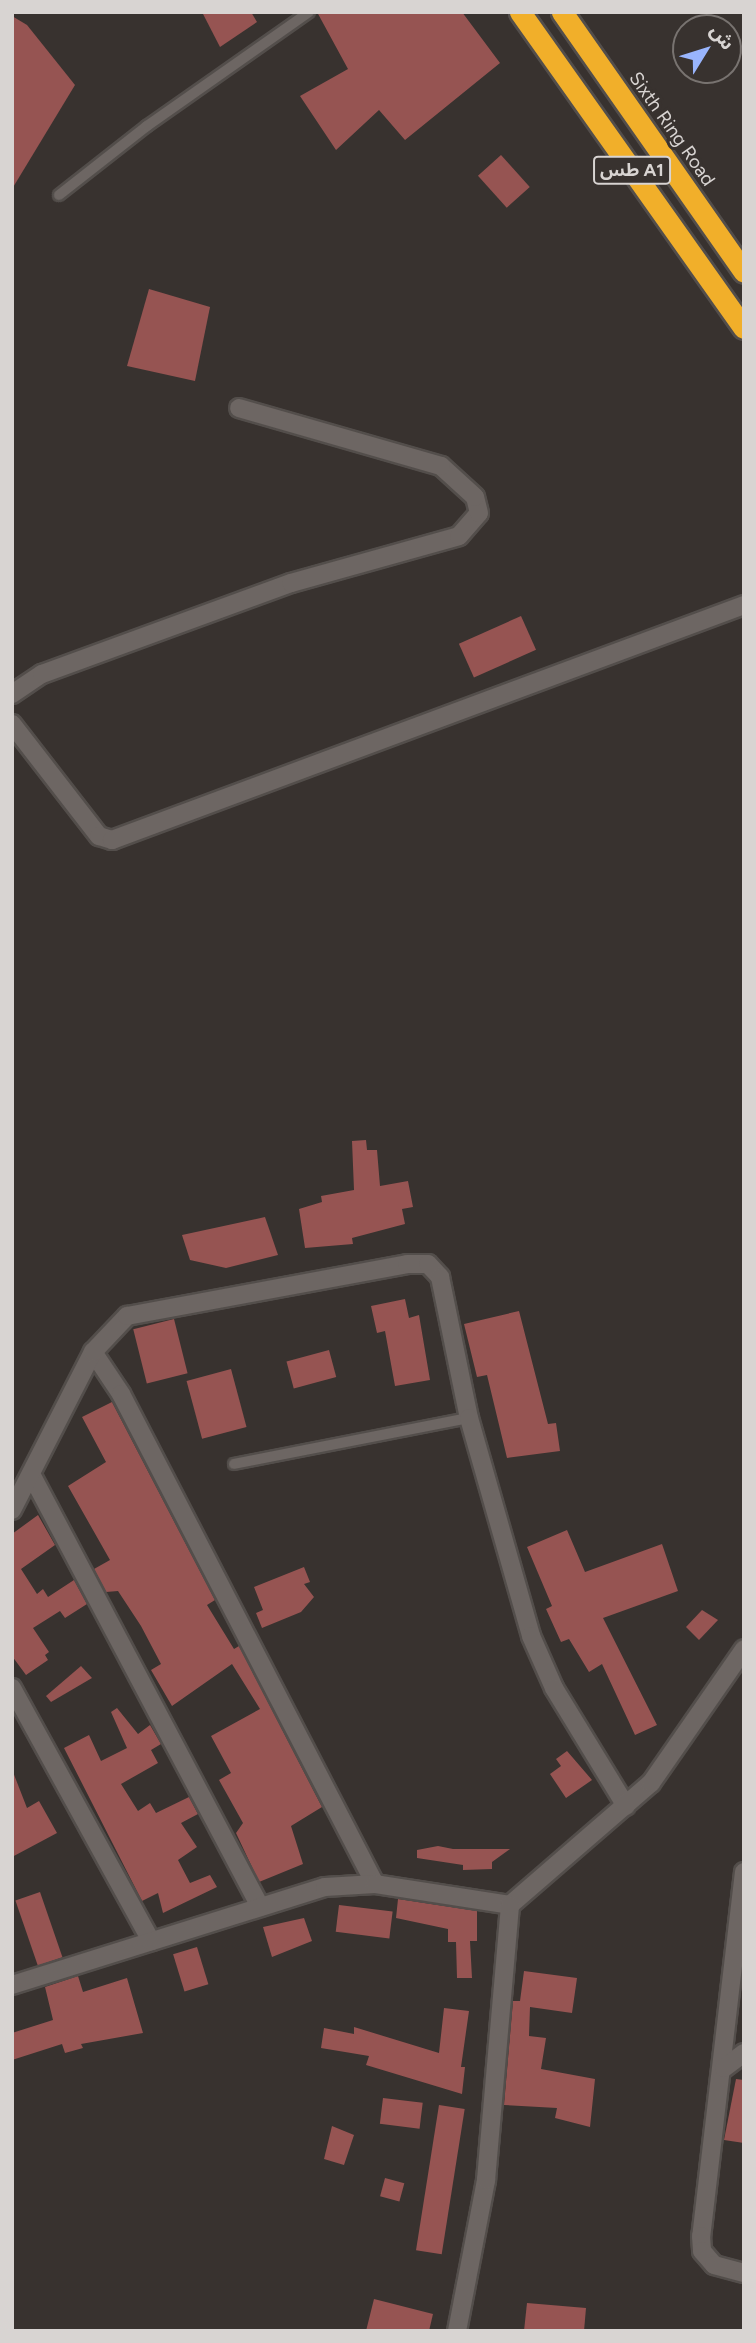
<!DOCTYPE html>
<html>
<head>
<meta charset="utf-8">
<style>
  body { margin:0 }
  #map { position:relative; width:756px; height:2343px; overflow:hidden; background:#38322f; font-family:Figtree,"Noto Sans Arabic",sans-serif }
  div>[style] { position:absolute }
  .building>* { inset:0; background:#965452; transform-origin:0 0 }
  .roads { filter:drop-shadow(2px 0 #534e4b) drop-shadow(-2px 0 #534e4b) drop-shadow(0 2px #534e4b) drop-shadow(0 -2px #534e4b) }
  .lane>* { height:10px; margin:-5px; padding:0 5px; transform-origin:5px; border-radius:5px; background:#6d6663 }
  .street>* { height:18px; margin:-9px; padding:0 9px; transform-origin:9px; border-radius:9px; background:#6d6663 }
  .highway>* { height:21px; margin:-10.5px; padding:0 10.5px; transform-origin:10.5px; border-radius:10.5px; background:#f1af2a }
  span { translate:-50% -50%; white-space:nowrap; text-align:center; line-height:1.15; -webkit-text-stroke:6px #38322f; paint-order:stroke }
  .shield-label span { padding:2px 5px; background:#38322f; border:2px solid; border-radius:5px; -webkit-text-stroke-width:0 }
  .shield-label { font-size:18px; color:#d8d4d2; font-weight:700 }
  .street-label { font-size:19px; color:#d8d4d2 }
  .frame { position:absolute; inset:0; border:14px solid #d8d4d2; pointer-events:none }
  .north { position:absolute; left:672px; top:14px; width:70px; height:70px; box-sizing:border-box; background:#38322f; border:2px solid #787370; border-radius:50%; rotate:52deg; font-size:19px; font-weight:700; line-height:28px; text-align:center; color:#d8d4d2 }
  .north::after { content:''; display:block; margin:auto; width:24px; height:32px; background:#99b5fd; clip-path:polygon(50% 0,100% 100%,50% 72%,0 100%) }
</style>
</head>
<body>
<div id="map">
  <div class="building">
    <div style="clip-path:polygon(202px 12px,251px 12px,257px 22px,220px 47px)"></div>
    <div style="clip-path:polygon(317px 12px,462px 12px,500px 63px,405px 140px,379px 110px,336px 150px,300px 96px,348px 69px)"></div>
    <div style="clip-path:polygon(12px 16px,27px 25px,75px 85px,12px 189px)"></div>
    <div style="left:501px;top:155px;width:43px;height:31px;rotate:48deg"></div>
    <div style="clip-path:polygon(149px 289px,210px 307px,195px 381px,127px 366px)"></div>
    <div style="left:521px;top:616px;width:37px;height:68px;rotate:66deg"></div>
    <div style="clip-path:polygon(366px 1140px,367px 1150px,377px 1150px,380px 1186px,408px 1181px,413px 1207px,402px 1209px,405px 1224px,352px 1238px,353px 1244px,305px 1248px,299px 1209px,322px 1202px,321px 1196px,354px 1190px,352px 1141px)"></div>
    <div style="clip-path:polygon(265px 1217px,278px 1255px,226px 1268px,190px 1260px,182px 1235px)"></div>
    <div style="clip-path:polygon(405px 1299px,409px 1318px,419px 1315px,430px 1380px,395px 1386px,385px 1331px,377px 1333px,371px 1306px)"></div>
    <div style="clip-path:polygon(519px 1311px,548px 1424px,556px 1423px,560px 1451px,507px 1458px,487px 1375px,477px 1377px,464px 1324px)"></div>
    <div style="left:174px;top:1319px;width:56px;height:42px;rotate:76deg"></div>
    <div style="left:329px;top:1350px;width:28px;height:44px;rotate:75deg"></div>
    <div style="left:231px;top:1369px;width:60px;height:46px;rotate:75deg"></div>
    <div style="clip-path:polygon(112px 1402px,215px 1600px,207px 1605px,234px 1649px,239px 1646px,322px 1807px,291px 1826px,303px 1864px,259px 1882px,236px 1833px,243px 1823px,219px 1780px,231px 1773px,211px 1736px,260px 1709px,232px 1664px,172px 1706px,151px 1670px,161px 1664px,141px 1626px,118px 1591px,106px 1592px,94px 1569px,110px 1560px,68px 1486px,106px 1462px,82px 1417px)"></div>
    <div style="clip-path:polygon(38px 1515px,55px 1545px,21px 1569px,37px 1594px,43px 1589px,48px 1597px,74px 1580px,87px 1604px,65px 1618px,60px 1611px,33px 1628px,49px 1652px,45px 1655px,48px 1660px,26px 1675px,12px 1656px,12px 1534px)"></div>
    <div style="clip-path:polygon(567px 1530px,585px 1572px,662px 1544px,678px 1591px,603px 1618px,657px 1725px,635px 1735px,602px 1664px,589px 1672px,569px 1639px,561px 1642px,546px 1609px,552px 1606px,527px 1547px)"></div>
    <div style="clip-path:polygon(304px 1567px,310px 1582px,304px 1584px,314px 1597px,301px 1612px,262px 1628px,256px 1613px,263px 1610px,254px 1587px)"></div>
    <div style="clip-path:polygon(702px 1610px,718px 1620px,699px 1640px,686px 1627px)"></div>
    <div style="clip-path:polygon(81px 1666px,92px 1678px,51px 1702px,46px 1696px)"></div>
    <div style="clip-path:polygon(117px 1708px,138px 1734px,150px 1725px,161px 1744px,151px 1750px,158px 1763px,121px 1784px,138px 1811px,150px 1803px,156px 1813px,189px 1797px,198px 1814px,181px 1823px,197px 1847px,178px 1860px,190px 1883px,210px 1875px,217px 1887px,163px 1913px,158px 1893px,142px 1901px,64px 1748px,89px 1735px,101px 1761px,127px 1748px,111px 1712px)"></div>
    <div style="clip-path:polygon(567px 1751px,592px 1780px,566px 1798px,550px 1774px,561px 1766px,556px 1759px)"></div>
    <div style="clip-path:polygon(13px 1772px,27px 1808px,39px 1801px,57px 1833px,12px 1857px)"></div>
    <div style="clip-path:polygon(438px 1846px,453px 1849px,510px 1849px,492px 1862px,492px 1869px,463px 1870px,463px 1865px,417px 1858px,417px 1850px)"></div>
    <div style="left:40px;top:1892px;width:69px;height:26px;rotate:71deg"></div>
    <div style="clip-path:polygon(398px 1899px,477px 1911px,477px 1941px,470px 1941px,472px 1978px,457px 1978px,456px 1942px,448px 1942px,448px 1929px,396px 1918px)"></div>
    <div style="left:339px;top:1905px;width:54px;height:27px;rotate:7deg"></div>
    <div style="clip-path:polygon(304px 1918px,312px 1941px,272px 1957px,263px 1927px)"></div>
    <div style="left:197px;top:1947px;width:39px;height:25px;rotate:73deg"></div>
    <div style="clip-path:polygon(524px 1971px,577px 1978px,572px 2013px,530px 2007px,529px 2036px,546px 2038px,541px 2069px,595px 2079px,590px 2127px,555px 2118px,557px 2108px,504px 2105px,513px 2001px,520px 2001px)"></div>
    <div style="clip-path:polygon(78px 1976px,83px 1992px,127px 1978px,143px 2033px,81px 2044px,83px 2048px,65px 2053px,62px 2044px,12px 2060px,12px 2033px,53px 2020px,45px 1987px)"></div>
    <div style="clip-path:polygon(444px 2008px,469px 2011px,461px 2067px,465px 2067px,462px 2094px,366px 2065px,369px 2056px,321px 2048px,324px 2028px,354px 2034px,354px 2027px,439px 2053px)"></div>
    <div style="clip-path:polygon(736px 2079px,744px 2080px,744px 2143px,724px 2140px)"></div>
    <div style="left:383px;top:2098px;width:40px;height:26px;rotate:7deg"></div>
    <div style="left:439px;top:2105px;width:26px;height:147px;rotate:9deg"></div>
    <div style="clip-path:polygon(332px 2126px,354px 2135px,344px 2165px,324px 2159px)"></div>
    <div style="left:385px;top:2178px;width:20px;height:19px;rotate:15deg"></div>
    <div style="clip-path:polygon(374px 2299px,433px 2314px,429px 2331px,366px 2331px)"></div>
    <div style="clip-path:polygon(527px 2303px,586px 2308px,584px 2331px,524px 2331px)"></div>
  </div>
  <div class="roads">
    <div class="lane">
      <div style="left:59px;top:195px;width:112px;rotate:-38.1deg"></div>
      <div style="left:147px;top:126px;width:198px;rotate:-35.1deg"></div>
      <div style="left:234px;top:1464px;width:239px;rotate:-11.1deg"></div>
    </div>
    <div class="street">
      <div style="left:12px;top:694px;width:36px;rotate:-34deg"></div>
      <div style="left:42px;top:674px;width:265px;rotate:-20.1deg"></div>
      <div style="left:291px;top:583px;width:174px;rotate:-15.6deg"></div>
      <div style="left:459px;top:536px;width:30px;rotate:-49deg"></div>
      <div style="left:479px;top:513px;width:16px;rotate:-104deg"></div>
      <div style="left:475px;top:497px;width:46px;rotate:-137.6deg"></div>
      <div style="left:441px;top:466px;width:210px;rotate:-164deg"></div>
      <div style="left:12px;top:724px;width:142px;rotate:52.2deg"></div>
      <div style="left:99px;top:836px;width:14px;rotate:17deg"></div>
      <div style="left:112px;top:840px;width:674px;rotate:-20.4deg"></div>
      <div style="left:93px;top:1352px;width:50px;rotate:56.3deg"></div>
      <div style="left:121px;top:1394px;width:552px;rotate:62.6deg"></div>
      <div style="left:31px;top:1474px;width:490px;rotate:62.1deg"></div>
      <div style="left:12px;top:1510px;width:178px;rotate:-62.9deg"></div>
      <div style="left:93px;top:1352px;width:50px;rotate:-46.6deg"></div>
      <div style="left:127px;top:1316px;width:285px;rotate:-10.5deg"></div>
      <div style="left:407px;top:1264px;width:21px"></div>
      <div style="left:428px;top:1264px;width:18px;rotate:47deg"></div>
      <div style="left:440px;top:1277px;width:144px;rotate:78.4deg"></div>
      <div style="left:469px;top:1418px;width:227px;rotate:74.1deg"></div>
      <div style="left:531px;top:1636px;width:57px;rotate:66.1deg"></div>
      <div style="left:554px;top:1688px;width:138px;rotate:58.6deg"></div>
      <div style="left:12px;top:1688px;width:289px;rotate:61.2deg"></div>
      <div style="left:744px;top:1872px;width:367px;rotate:96.7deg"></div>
      <div style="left:701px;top:2236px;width:15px;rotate:86deg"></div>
      <div style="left:702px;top:2251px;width:18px;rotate:49deg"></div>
      <div style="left:714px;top:2265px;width:31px;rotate:15deg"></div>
      <div style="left:12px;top:1985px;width:328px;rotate:-17.4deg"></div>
      <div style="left:325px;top:1887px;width:50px;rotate:-3.4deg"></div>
      <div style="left:375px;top:1884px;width:137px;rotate:8.8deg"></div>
      <div style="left:510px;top:1905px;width:186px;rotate:-40.9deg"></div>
      <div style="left:651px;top:1783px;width:163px;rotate:-55.2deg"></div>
      <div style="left:724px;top:2068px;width:25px;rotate:-37deg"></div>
      <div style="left:457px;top:2331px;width:154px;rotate:-79.1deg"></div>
      <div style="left:486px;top:2180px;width:276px;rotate:-85deg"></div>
    </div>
    <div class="highway">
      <div style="left:520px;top:12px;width:387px;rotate:54.7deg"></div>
      <div style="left:562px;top:12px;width:317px;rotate:55deg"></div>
    </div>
  </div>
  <div class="shield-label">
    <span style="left:632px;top:170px">طس A1</span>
  </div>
  <div class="street-label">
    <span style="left:672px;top:129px;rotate:55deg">Sixth Ring Road</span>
  </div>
  <div class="frame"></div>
  <div class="north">ش</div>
</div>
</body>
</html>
